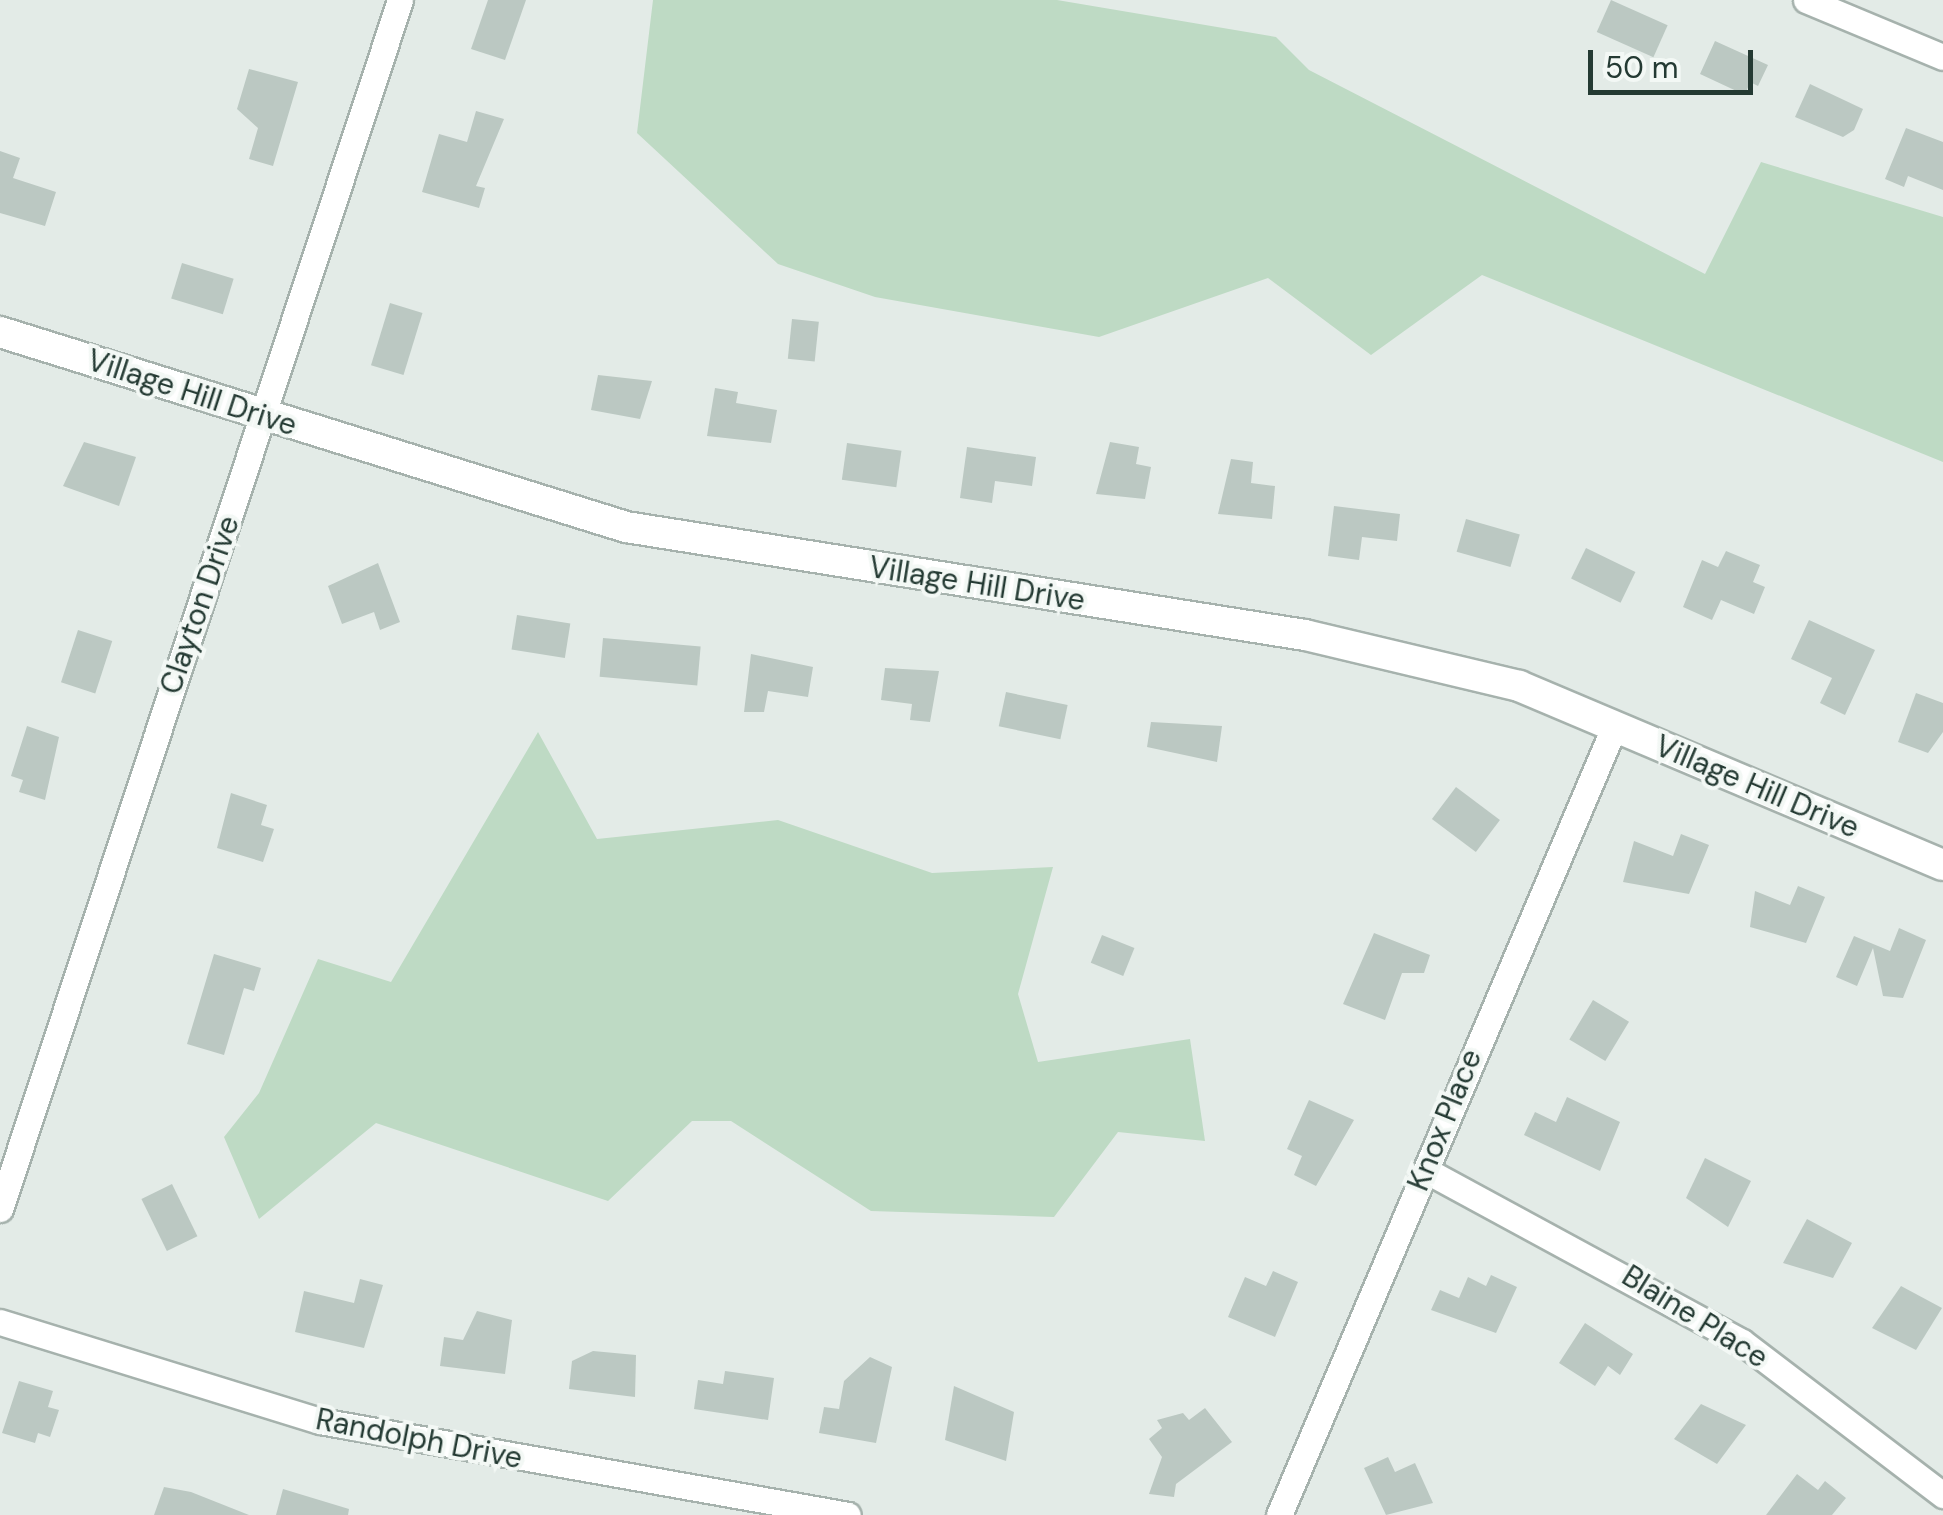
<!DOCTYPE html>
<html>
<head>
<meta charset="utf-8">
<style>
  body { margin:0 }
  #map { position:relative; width:1943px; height:1515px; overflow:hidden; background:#e3ebe7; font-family:"DM Sans",sans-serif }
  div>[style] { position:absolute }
  .green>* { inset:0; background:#bedac4 }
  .building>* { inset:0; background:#bbc8c2; transform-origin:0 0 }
  .roads { filter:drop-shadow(2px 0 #a6b2ad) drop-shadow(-2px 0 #a6b2ad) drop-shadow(0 2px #a6b2ad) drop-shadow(0 -2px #a6b2ad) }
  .minor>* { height:25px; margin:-12.5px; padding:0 12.5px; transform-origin:12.5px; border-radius:12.5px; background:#fff }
  .tertiary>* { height:30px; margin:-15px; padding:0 15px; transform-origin:15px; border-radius:15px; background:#fff }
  span { translate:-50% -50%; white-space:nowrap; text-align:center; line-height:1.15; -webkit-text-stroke:8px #f3f8f5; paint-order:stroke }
  .street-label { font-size:30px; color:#243a33 }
  .scale { position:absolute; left:1588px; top:50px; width:165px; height:45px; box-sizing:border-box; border:5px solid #243a33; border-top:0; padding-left:12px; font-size:30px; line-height:35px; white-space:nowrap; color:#243a33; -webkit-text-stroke:8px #f3f8f5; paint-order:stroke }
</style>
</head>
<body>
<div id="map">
  <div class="green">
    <div style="clip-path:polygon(653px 0,1057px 0,1276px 37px,1309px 70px,1705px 274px,1761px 162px,1943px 217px,1943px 462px,1482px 275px,1371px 355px,1268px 278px,1099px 337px,875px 297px,778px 264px,637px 133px)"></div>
    <div style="clip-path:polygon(538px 732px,597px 839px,778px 820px,932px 873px,1053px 867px,1018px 994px,1038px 1062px,1190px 1039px,1205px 1141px,1118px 1132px,1054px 1217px,871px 1211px,731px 1121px,692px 1121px,608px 1201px,376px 1123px,259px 1219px,224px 1137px,259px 1093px,318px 959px,391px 982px)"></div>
  </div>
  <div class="building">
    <div style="clip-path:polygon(488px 0,526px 0,505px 60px,471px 49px)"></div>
    <div style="left:1611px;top:0;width:62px;height:35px;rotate:24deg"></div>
    <div style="clip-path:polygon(1715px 41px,1768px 65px,1758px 86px,1750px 82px,1745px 95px,1700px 74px)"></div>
    <div style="clip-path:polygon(249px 69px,298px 82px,273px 166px,249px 159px,258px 128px,237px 109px)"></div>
    <div style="clip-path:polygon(1810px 84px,1863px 109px,1854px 130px,1843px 137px,1795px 117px)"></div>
    <div style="clip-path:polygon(476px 111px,504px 119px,476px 186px,485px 188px,479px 208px,422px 192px,439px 134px,467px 142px)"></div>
    <div style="clip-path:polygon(1906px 128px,1943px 142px,1943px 190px,1908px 176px,1904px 187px,1885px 179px)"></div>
    <div style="clip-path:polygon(0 151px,20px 158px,13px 178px,56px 192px,45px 226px,0 213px)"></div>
    <div style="left:182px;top:263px;width:54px;height:37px;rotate:17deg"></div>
    <div style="left:390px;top:303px;width:34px;height:65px;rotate:17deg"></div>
    <div style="left:792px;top:319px;width:27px;height:40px;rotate:6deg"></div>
    <div style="clip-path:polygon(598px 375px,652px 381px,640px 419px,591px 410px)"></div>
    <div style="clip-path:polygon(715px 388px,738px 392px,736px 403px,777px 410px,771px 443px,707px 436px)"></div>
    <div style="clip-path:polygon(84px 442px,136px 457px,119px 506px,63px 486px)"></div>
    <div style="clip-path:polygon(1110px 442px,1139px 447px,1136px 464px,1151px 467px,1145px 499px,1096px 494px)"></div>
    <div style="left:847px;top:443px;width:55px;height:37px;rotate:8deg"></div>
    <div style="clip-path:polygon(967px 447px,1036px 457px,1032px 486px,995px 481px,992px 503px,960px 498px)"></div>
    <div style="clip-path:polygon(1231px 459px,1253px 462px,1251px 483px,1275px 486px,1272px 519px,1218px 514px)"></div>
    <div style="clip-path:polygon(1334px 506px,1400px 514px,1397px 541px,1362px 537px,1359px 560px,1328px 556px)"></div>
    <div style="left:1466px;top:519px;width:56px;height:34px;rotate:16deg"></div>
    <div style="left:1586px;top:548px;width:55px;height:34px;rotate:26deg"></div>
    <div style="clip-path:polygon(1726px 551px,1760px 565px,1753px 582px,1765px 587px,1754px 614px,1721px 600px,1712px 620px,1683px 607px,1702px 560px,1718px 567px)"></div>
    <div style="clip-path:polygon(378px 563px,400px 622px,380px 630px,374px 612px,342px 624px,328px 586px)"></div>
    <div style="left:517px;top:615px;width:54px;height:35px;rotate:9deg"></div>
    <div style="clip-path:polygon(1809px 620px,1875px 650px,1845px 715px,1820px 703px,1832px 678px,1791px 659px)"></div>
    <div style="left:78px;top:630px;width:36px;height:55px;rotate:18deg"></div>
    <div style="left:603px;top:638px;width:98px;height:39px;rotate:5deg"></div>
    <div style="clip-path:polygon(751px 654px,813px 667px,808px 697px,768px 691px,764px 712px,744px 712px)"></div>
    <div style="clip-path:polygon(885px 668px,939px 671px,930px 722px,910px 720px,912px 704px,881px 700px)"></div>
    <div style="left:1006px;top:692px;width:63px;height:35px;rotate:12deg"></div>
    <div style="clip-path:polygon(1916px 693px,1943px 703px,1943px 732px,1928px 753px,1898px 742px)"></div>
    <div style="clip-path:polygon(1151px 722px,1222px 726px,1217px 762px,1147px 747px)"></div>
    <div style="clip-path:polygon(27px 726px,59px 737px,45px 800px,19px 792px,23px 780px,11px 776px)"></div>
    <div style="left:1456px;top:787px;width:55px;height:40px;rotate:37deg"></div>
    <div style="clip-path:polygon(231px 793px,267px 805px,261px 825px,274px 829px,263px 862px,217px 848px)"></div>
    <div style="clip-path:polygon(1681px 834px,1709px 845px,1689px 894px,1623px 882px,1634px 841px,1673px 856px)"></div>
    <div style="clip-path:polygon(1798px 886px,1825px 897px,1806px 943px,1750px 927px,1755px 891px,1790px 905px)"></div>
    <div style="clip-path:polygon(1899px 928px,1926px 940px,1903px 998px,1883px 996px,1873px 948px,1857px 986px,1836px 977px,1854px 936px,1890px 951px)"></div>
    <div style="clip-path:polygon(1374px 933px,1430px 955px,1424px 973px,1402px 973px,1385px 1020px,1343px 1004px)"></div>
    <div style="left:1102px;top:935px;width:35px;height:30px;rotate:22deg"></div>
    <div style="clip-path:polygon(214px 954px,261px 968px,254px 991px,244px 988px,224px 1055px,187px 1044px)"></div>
    <div style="left:1593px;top:1000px;width:42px;height:46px;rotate:31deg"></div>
    <div style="clip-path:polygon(1567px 1097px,1620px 1122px,1600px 1171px,1524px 1135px,1535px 1112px,1556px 1122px)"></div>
    <div style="clip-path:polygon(1309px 1100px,1354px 1120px,1316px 1186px,1294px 1175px,1302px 1156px,1287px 1149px)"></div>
    <div style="clip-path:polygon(1705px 1158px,1751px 1181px,1728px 1227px,1686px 1198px)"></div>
    <div style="left:172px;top:1184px;width:58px;height:34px;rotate:64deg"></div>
    <div style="clip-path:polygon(1807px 1219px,1852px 1243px,1833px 1278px,1783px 1263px)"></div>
    <div style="clip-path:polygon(1273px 1271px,1298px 1282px,1275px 1337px,1228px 1317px,1245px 1277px,1266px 1286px)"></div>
    <div style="clip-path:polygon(1491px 1275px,1517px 1287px,1496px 1333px,1431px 1310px,1440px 1290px,1459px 1298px,1468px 1277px,1486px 1286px)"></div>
    <div style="clip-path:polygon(360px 1279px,383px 1285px,364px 1348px,295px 1332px,304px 1291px,354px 1303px)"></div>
    <div style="clip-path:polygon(1901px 1286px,1942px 1308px,1916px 1350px,1872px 1328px)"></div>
    <div style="clip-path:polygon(477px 1311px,512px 1320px,505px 1374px,440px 1366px,444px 1337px,463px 1340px)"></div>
    <div style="clip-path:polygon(1585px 1323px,1633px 1354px,1620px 1375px,1608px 1366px,1595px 1386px,1559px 1363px)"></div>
    <div style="clip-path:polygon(593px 1351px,636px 1355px,635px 1397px,569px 1389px,572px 1361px)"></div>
    <div style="clip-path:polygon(870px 1357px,892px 1367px,876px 1443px,819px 1433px,824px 1407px,839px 1409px,844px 1381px)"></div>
    <div style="clip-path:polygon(725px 1371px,774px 1378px,768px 1420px,694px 1409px,698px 1380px,723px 1384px)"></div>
    <div style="clip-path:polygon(19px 1381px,53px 1391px,48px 1407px,59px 1410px,50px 1437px,38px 1433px,35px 1443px,2px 1433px)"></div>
    <div style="clip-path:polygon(954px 1386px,1014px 1412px,1006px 1461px,945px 1440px)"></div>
    <div style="clip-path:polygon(1701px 1404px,1746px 1425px,1717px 1464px,1674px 1439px)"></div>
    <div style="clip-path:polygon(1205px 1408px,1232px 1442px,1176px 1484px,1174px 1497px,1149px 1494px,1162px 1457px,1149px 1439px,1162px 1428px,1157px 1420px,1183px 1413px,1189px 1420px)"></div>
    <div style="clip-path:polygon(1388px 1457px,1395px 1472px,1415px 1463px,1433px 1503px,1386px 1515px,1364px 1468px)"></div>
    <div style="clip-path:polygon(1797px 1474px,1818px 1490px,1825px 1481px,1846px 1498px,1832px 1515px,1766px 1515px)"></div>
    <div style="clip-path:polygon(164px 1487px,191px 1492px,249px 1515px,154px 1515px)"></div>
    <div style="clip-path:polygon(283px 1489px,349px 1509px,348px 1515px,276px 1515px)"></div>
  </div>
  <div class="roads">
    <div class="minor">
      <div style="left:1806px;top:0;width:148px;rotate:22.6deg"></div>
      <div style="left:1427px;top:1171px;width:358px;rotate:28.5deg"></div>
      <div style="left:1742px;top:1342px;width:253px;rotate:37.3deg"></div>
      <div style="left:0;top:1209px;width:1273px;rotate:-71.69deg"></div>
      <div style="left:0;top:1322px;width:335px;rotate:17.2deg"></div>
      <div style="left:320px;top:1421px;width:536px;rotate:10.09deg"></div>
      <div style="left:1279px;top:1515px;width:858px;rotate:-66.96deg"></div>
    </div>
    <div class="tertiary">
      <div style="left:0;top:332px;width:656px;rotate:17.3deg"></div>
      <div style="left:626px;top:527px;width:688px;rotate:9.04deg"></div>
      <div style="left:1305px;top:635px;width:220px;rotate:13.4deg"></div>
      <div style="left:1519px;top:686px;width:460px;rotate:22.9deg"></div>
    </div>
  </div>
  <div class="street-label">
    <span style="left:192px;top:393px;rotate:18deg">Village Hill Drive</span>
    <span style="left:977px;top:584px;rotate:9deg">Village Hill Drive</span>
    <span style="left:200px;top:605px;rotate:-71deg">Clayton Drive</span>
    <span style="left:1757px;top:787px;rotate:23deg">Village Hill Drive</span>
    <span style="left:1445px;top:1120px;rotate:-68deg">Knox Place</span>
    <span style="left:1695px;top:1317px;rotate:32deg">Blaine Place</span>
    <span style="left:419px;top:1439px;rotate:11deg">Randolph Drive</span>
  </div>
  <div class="scale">50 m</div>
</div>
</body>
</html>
